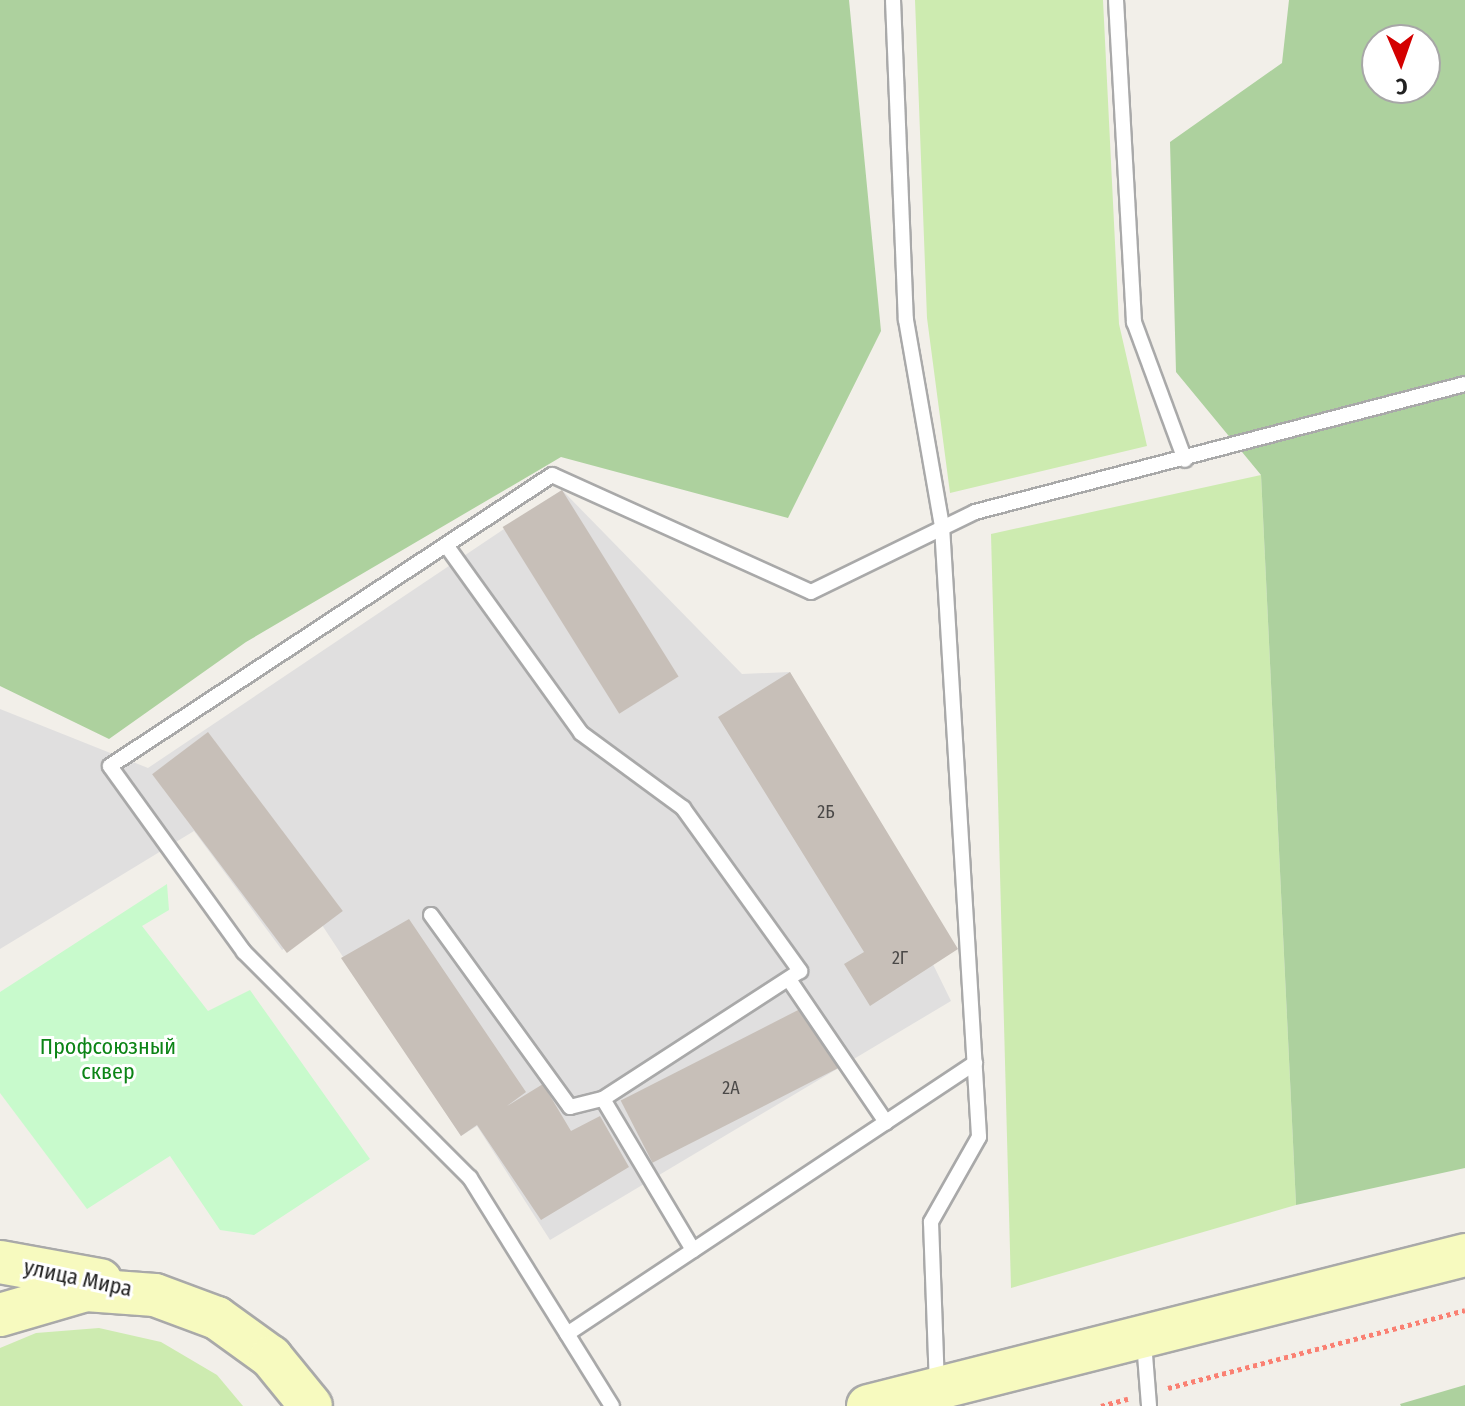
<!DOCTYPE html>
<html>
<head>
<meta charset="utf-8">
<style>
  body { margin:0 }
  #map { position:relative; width:1465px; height:1406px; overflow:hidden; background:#f2efe9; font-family:"Fira Sans Condensed",sans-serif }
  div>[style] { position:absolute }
  .residential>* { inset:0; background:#e0dfdf }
  .grass>* { inset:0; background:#cdebb0 }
  .forest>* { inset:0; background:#add19e }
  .park>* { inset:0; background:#c8facc }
  .building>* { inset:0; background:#c7bfb8; transform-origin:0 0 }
  .path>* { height:5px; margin-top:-2.5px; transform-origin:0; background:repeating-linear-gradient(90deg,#fa8072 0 4px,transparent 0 8px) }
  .roads { filter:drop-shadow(2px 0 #a9a9a9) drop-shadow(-2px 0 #a9a9a9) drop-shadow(0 2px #a9a9a9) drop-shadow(0 -2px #a9a9a9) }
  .service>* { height:14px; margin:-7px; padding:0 7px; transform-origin:7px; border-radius:7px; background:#fff }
  .secondary>* { height:42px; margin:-21px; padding:0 21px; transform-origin:21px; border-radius:21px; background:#f7fabf }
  span { translate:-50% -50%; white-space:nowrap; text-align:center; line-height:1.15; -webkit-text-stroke:6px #fff; paint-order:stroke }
  .number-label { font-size:18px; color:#4b4948 }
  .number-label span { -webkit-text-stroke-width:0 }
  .park-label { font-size:22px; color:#0c8416 }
  .street-label { font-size:22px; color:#222 }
  .north { position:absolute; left:1361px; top:24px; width:80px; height:80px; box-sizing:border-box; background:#fff; border:2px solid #a7a7a7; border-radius:50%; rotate:178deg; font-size:22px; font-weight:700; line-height:32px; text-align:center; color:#222 }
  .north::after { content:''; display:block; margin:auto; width:28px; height:36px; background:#d40000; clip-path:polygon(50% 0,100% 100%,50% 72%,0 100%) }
</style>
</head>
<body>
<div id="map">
  <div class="residential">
    <div style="clip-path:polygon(562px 490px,742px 674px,790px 672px,951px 1001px,550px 1240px,477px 1126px,461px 1136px,322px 925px,282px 950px,194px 831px,0 949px,0 709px,148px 768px)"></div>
  </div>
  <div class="grass">
    <div style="clip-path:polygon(915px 0,1103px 0,1119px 324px,1147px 446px,950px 493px,927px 318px)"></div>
    <div style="clip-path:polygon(1261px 475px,1296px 1205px,1011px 1288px,991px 534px)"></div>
    <div style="clip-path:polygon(99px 1328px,161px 1342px,217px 1375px,243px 1406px,0 1406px,0 1348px,36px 1333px)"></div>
  </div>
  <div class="forest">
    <div style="clip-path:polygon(0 0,849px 0,881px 331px,788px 518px,561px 457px,246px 642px,109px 739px,0 686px)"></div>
    <div style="clip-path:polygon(evenodd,1289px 0,1465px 0,1465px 1168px,1296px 1205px,1261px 475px,1176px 372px,1170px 142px,1282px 63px,1289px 0,1377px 40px,1425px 40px,1425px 88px,1377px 88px,1377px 40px)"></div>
    <div style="clip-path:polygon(1465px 1385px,1465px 1406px,1401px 1406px,1400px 1404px)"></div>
  </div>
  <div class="park">
    <div style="clip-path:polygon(167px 884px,169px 910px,142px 926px,208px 1011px,250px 990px,370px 1159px,254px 1235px,220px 1230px,170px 1156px,87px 1209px,0 1093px,0 992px)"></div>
  </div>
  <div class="building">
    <div style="left:562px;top:490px;width:220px;height:70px;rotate:58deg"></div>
    <div style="clip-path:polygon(790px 672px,958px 949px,870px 1006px,844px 964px,864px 952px,718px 717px)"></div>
    <div style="left:208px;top:732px;width:224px;height:70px;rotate:53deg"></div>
    <div style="clip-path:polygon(409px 919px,526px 1092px,507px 1106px,543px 1084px,571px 1131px,600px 1116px,629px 1167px,541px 1220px,477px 1125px,461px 1136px,341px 958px)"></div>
    <div style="left:806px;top:1006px;width:70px;height:208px;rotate:63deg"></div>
  </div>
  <div class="path">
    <div style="left:1168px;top:1388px;width:307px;rotate:-14.7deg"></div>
    <div style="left:1101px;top:1406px;width:28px;rotate:-15deg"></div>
  </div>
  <div class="roads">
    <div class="service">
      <div style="left:893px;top:0;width:320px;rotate:87.7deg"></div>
      <div style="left:906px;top:320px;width:209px;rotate:80.1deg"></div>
      <div style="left:942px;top:526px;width:612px;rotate:86.53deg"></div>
      <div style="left:979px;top:1137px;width:98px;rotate:119.5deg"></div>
      <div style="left:931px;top:1222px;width:164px;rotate:87.9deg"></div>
      <div style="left:1116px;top:0;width:323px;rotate:86.8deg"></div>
      <div style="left:1134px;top:322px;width:147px;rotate:69.7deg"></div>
      <div style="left:446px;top:545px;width:231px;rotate:54.3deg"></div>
      <div style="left:581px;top:733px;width:127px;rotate:36.3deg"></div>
      <div style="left:683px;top:808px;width:201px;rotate:54.3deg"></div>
      <div style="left:800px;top:971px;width:235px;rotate:147deg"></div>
      <div style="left:431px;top:915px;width:237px;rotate:54.1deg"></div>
      <div style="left:570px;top:1107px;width:34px;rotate:-14deg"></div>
      <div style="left:603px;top:1099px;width:176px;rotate:59.2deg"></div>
      <div style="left:790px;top:981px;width:171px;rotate:55.8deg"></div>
      <div style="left:567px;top:1334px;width:490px;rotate:-33.6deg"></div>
      <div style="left:1144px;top:1342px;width:64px;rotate:85.5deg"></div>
      <div style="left:612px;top:1406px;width:269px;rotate:-121.9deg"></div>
      <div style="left:470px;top:1178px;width:320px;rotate:-135deg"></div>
      <div style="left:244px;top:952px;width:229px;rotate:-125.8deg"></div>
      <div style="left:110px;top:766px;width:529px;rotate:-33.36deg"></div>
      <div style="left:552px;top:475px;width:284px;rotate:24.3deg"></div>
      <div style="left:811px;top:592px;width:182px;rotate:-26deg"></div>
      <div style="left:975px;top:512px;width:506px;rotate:-14.64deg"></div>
    </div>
    <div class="secondary">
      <div style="left:0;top:1262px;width:102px;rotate:10.2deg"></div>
      <div style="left:0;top:1315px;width:90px;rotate:-16.2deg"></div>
      <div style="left:86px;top:1290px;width:69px;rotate:4.1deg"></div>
      <div style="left:155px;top:1295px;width:66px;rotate:20.4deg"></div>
      <div style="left:217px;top:1318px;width:67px;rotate:35.8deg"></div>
      <div style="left:271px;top:1357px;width:63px;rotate:50.8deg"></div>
      <div style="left:868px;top:1406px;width:616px;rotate:-14.19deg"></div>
    </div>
  </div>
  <div class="number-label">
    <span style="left:826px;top:812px">2Б</span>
    <span style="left:900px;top:958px">2Г</span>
    <span style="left:731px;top:1088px">2А</span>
  </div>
  <div class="park-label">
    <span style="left:108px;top:1059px">Профсоюзный<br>сквер</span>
  </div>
  <div class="street-label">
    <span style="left:78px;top:1278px;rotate:12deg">улица Мира</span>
  </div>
  <div class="north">С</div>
</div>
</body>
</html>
